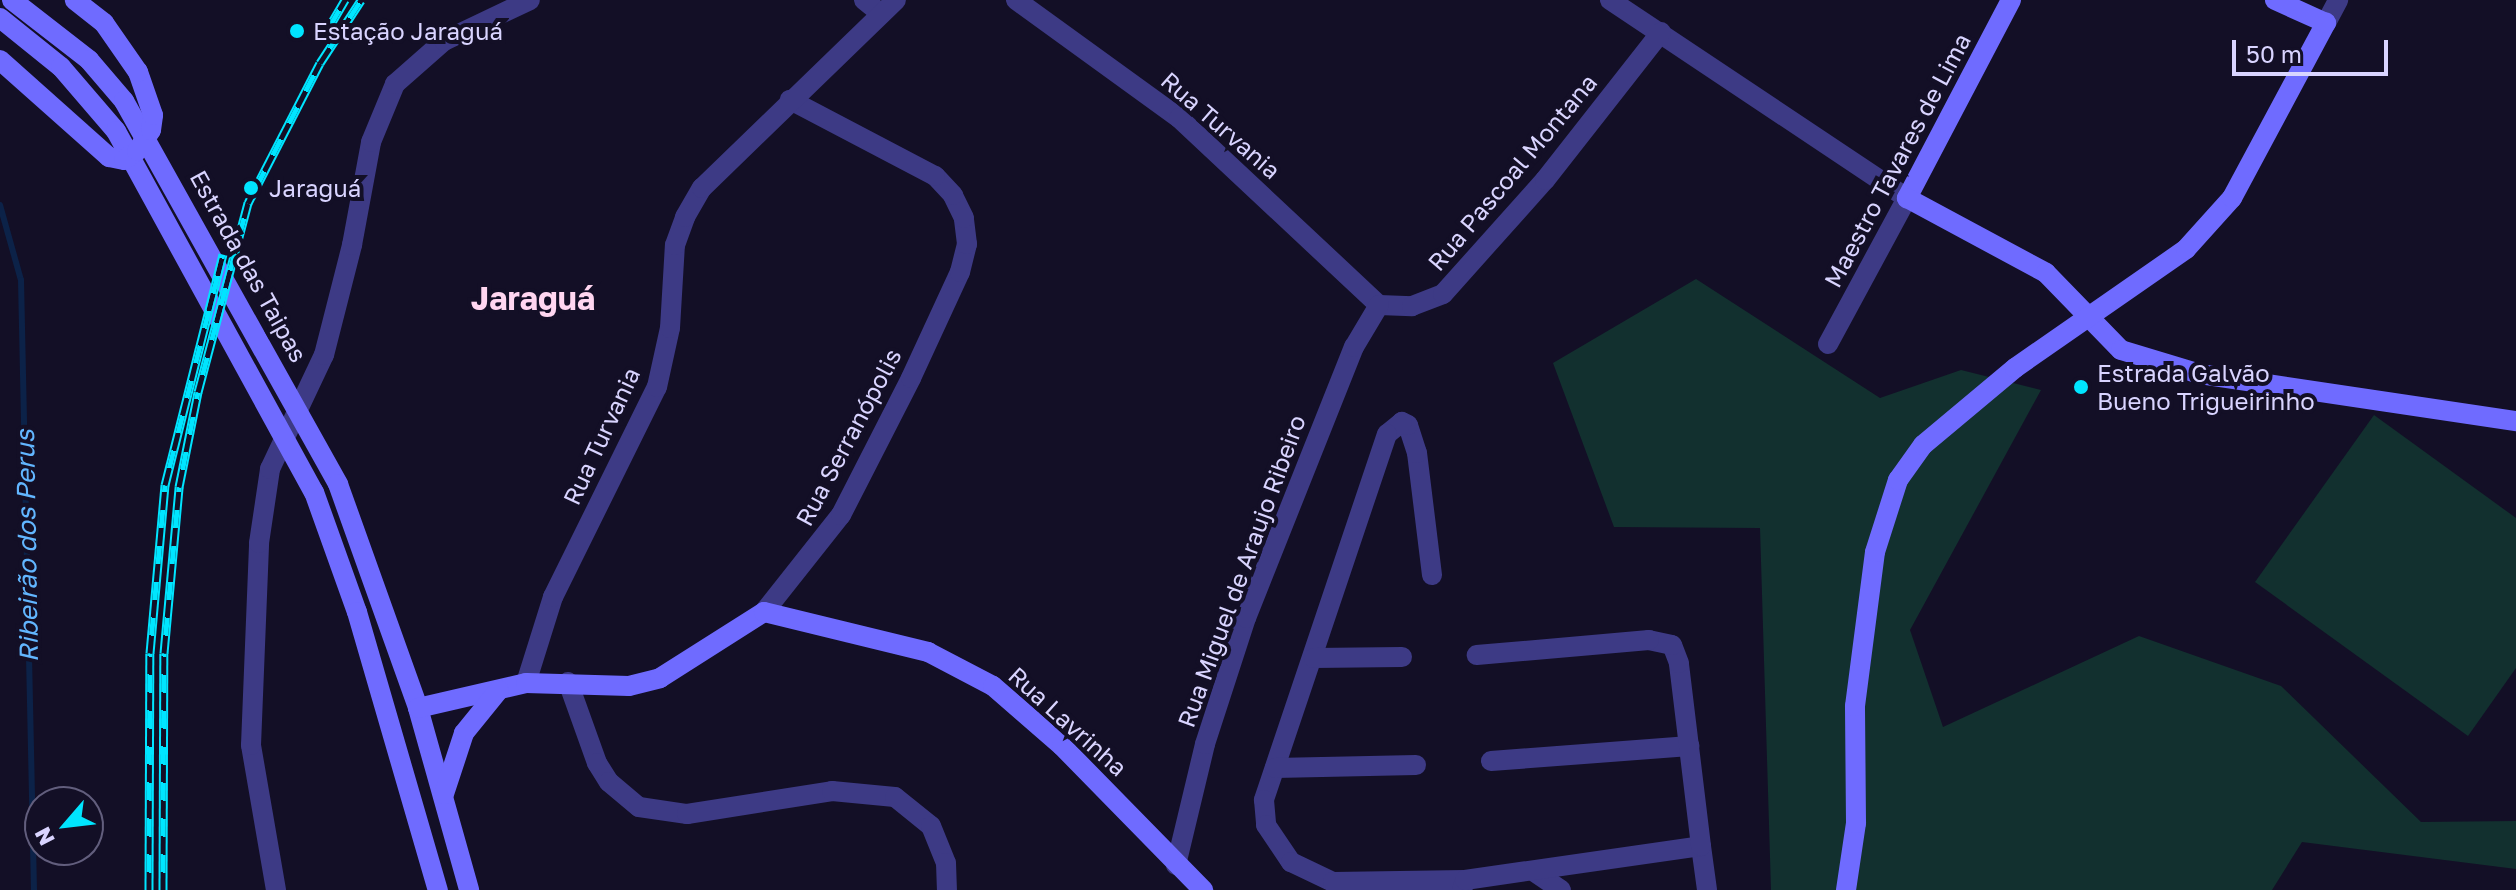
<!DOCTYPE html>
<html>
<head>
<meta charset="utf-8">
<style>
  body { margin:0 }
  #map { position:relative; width:2516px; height:890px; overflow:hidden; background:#130f26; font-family:"Golos Text",sans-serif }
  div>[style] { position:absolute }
  .green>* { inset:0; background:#12302f }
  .stream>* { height:6px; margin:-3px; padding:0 3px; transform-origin:3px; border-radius:3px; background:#0c2248 }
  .street>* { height:20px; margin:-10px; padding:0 10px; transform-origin:10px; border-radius:10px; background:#3d3a85 }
  .secondary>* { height:20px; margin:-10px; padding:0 10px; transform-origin:10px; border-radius:10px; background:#6f6bff }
  .rail>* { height:9px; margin-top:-4.5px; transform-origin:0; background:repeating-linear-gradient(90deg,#130f26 0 18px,#00e5ff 0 36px); box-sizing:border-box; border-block:2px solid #00e5ff }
  .dots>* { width:22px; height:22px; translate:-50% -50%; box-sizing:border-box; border:4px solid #130f26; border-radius:50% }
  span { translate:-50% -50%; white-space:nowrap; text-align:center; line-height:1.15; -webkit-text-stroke:8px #130f26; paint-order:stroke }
  .poi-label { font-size:24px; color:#d9d4ff }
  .left { translate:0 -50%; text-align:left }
  .street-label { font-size:24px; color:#d9d4ff }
  .water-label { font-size:26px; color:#62b6ff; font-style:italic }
  .district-label { font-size:32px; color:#ffd6f0; font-weight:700 }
  .north { position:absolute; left:24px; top:786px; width:80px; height:80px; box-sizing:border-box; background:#130f26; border:2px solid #625e7d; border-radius:50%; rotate:242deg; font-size:22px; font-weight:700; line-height:32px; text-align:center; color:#d9d4ff }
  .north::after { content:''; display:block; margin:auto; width:28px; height:36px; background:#00e5ff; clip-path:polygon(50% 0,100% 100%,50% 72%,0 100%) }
  .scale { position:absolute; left:2232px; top:40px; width:156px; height:36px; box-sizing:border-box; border:4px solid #d9d4ff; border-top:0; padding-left:10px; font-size:24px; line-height:28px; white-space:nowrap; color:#d9d4ff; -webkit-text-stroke:6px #130f26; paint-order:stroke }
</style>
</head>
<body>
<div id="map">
  <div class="green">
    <div style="clip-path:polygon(1696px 279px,1880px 398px,1961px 370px,2041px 390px,1910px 630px,1943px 727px,2139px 636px,2281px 686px,2421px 822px,2516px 821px,2516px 869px,2302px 842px,2272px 890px,1771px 890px,1760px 528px,1614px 527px,1553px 363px)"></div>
    <div style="clip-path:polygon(2374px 415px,2516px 518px,2516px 668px,2468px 736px,2255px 582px)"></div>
  </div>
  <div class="stream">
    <div style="left:0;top:205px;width:78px;rotate:74.4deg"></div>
    <div style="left:21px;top:280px;width:610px;rotate:88.78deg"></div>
  </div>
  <div class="street">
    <div style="left:864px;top:0;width:22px;rotate:39deg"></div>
    <div style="left:1016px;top:0;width:201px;rotate:35.9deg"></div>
    <div style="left:1179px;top:118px;width:274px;rotate:43.1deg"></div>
    <div style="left:1610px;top:0;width:357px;rotate:33.7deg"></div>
    <div style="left:1907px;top:198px;width:166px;rotate:118.4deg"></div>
    <div style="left:2326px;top:23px;width:26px;rotate:-62deg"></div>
    <div style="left:1379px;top:305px;width:33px;rotate:2deg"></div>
    <div style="left:1412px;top:306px;width:33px;rotate:-21deg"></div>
    <div style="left:1443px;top:294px;width:153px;rotate:-48.2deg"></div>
    <div style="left:1545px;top:180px;width:188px;rotate:-51.9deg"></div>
    <div style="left:1432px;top:575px;width:123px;rotate:-97deg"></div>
    <div style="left:1417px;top:453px;width:29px;rotate:-108deg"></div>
    <div style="left:1408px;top:425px;width:7px;rotate:-153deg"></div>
    <div style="left:1402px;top:422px;width:19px;rotate:141deg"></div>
    <div style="left:1387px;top:434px;width:386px;rotate:108.6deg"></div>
    <div style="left:1264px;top:800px;width:25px;rotate:85deg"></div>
    <div style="left:1266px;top:825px;width:45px;rotate:56deg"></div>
    <div style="left:1291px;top:862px;width:47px;rotate:25.5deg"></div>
    <div style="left:1333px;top:882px;width:132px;rotate:-0.9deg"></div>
    <div style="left:764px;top:612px;width:124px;rotate:-51.6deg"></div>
    <div style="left:841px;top:515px;width:154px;rotate:-62.9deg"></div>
    <div style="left:911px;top:378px;width:117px;rotate:-65.2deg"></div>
    <div style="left:960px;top:272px;width:29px;rotate:-76deg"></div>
    <div style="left:967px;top:244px;width:26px;rotate:-97deg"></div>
    <div style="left:964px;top:218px;width:25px;rotate:-116deg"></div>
    <div style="left:953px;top:195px;width:26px;rotate:-133deg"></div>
    <div style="left:935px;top:176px;width:164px;rotate:-152.3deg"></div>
    <div style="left:1314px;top:658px;width:88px;rotate:-0.7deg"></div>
    <div style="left:568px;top:682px;width:86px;rotate:70.3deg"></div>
    <div style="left:597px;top:763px;width:22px;rotate:58deg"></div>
    <div style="left:609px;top:782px;width:39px;rotate:40deg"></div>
    <div style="left:639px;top:807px;width:49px;rotate:8.3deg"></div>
    <div style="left:687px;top:814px;width:147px;rotate:-9deg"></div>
    <div style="left:832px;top:791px;width:63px;rotate:5.4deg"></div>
    <div style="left:895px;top:797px;width:46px;rotate:38.9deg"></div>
    <div style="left:931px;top:826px;width:40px;rotate:68deg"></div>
    <div style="left:946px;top:863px;width:27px;rotate:88deg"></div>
    <div style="left:526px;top:683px;width:90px;rotate:-72.6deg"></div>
    <div style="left:553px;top:597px;width:234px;rotate:-63.7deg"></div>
    <div style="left:657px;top:387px;width:60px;rotate:-77.6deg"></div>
    <div style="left:670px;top:328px;width:83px;rotate:-86.6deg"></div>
    <div style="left:675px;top:245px;width:30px;rotate:-70deg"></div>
    <div style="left:685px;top:217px;width:34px;rotate:-60deg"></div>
    <div style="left:702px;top:188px;width:270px;rotate:-44.1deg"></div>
    <div style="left:1491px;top:761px;width:199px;rotate:-4.3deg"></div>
    <div style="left:1275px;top:768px;width:141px;rotate:-1.2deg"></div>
    <div style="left:1701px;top:846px;width:44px;rotate:82.2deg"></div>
    <div style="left:1176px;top:865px;width:124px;rotate:-76.5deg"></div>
    <div style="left:1205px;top:744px;width:133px;rotate:-72deg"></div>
    <div style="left:1246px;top:618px;width:292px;rotate:-68.3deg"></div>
    <div style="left:1354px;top:347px;width:49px;rotate:-59.2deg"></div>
    <div style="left:1536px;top:873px;width:30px;rotate:34deg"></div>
    <div style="left:276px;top:890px;width:147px;rotate:-99.8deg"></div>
    <div style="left:251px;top:745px;width:202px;rotate:-87.7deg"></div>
    <div style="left:259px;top:543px;width:75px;rotate:-81.5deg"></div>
    <div style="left:270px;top:469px;width:126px;rotate:-64.7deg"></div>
    <div style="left:324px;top:355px;width:114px;rotate:-75.7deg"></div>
    <div style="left:352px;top:245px;width:105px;rotate:-79.5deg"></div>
    <div style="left:371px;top:142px;width:63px;rotate:-67.5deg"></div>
    <div style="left:395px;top:84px;width:65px;rotate:-41.3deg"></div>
    <div style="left:444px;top:41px;width:95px;rotate:-25.5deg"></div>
    <div style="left:1462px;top:890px;width:10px;rotate:-73deg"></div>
    <div style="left:1465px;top:880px;width:238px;rotate:-8.2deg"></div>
    <div style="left:1701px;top:846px;width:184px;rotate:-96.9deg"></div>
    <div style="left:1679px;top:663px;width:19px;rotate:-111deg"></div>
    <div style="left:1672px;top:645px;width:24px;rotate:-168deg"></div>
    <div style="left:1649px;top:640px;width:173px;rotate:175deg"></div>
  </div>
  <div class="secondary">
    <div style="left:12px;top:0;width:98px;rotate:37.9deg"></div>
    <div style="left:89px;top:60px;width:54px;rotate:49.5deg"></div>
    <div style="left:124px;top:101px;width:439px;rotate:60.8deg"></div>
    <div style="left:338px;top:484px;width:238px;rotate:70.3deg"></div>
    <div style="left:418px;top:708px;width:189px;rotate:74.3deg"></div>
    <div style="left:2011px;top:0;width:224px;rotate:117.7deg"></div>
    <div style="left:1907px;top:198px;width:158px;rotate:28.3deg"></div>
    <div style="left:2046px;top:273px;width:107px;rotate:45.8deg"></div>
    <div style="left:2121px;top:350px;width:83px;rotate:16.9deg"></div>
    <div style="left:2200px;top:374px;width:319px;rotate:8.5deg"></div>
    <div style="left:0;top:18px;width:78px;rotate:38.8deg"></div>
    <div style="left:61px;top:67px;width:84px;rotate:49.3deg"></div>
    <div style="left:116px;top:131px;width:412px;rotate:61.3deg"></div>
    <div style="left:314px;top:492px;width:127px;rotate:70.3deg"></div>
    <div style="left:357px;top:612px;width:290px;rotate:73.8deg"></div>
    <div style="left:0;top:60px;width:146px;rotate:41.7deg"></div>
    <div style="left:109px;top:157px;width:15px;rotate:11deg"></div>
    <div style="left:124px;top:160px;width:16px;rotate:-35deg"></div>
    <div style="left:137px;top:151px;width:25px;rotate:-56deg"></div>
    <div style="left:151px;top:130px;width:15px;rotate:-82deg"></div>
    <div style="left:153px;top:115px;width:46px;rotate:-109.2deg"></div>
    <div style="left:138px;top:72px;width:60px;rotate:-124.8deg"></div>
    <div style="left:104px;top:23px;width:37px;rotate:-142deg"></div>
    <div style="left:418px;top:708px;width:111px;rotate:-13deg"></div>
    <div style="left:526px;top:683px;width:103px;rotate:1.7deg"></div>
    <div style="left:629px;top:686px;width:32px;rotate:-14deg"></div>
    <div style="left:660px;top:678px;width:123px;rotate:-32.4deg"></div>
    <div style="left:764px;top:612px;width:169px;rotate:13.7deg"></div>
    <div style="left:928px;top:652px;width:73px;rotate:27.6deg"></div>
    <div style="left:993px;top:686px;width:91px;rotate:41deg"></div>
    <div style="left:1062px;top:746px;width:202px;rotate:45.6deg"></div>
    <div style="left:444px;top:794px;width:64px;rotate:-71.8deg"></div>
    <div style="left:464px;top:733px;width:55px;rotate:-50.9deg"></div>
    <div style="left:1846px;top:890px;width:68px;rotate:-81.5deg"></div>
    <div style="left:1856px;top:823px;width:117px;rotate:-90.5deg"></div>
    <div style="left:1855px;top:706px;width:155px;rotate:-82.6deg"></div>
    <div style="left:1875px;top:552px;width:76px;rotate:-72.3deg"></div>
    <div style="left:1898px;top:480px;width:43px;rotate:-54.5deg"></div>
    <div style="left:1923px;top:445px;width:120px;rotate:-39.9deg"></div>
    <div style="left:2015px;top:368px;width:208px;rotate:-34.8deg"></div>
    <div style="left:2186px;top:249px;width:69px;rotate:-48deg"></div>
    <div style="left:2232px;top:198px;width:199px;rotate:-61.8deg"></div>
    <div style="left:2326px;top:23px;width:56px;rotate:-155.7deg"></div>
  </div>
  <div class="rail">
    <div style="left:321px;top:41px;width:48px;rotate:-59.7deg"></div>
    <div style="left:149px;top:890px;width:237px;rotate:-89.8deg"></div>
    <div style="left:150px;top:653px;width:169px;rotate:-84.9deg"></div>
    <div style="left:165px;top:485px;width:238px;rotate:-75.9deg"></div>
    <div style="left:163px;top:890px;width:237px;rotate:-89.8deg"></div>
    <div style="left:164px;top:653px;width:167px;rotate:-84.8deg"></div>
    <div style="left:179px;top:487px;width:97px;rotate:-78.7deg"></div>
    <div style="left:198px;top:392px;width:196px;rotate:-75.2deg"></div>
    <div style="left:248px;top:203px;width:157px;rotate:-62.8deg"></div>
    <div style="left:320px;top:63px;width:75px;rotate:-56.9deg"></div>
  </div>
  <div class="dots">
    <div style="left:297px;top:31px;background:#00e5ff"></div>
    <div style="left:251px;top:188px;background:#00e5ff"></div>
    <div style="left:2081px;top:387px;background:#00e5ff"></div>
  </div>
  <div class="poi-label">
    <span class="left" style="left:313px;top:31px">Estação Jaraguá</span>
    <span class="left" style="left:269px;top:188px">Jaraguá</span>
    <span class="left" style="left:2097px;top:387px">Estrada Galvão<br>Bueno Trigueirinho</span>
  </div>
  <div class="street-label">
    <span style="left:1221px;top:125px;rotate:41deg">Rua Turvania</span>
    <span style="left:1897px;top:160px;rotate:-62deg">Maestro Tavares de Lima</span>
    <span style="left:1512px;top:172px;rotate:-50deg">Rua Pascoal Montana</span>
    <span style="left:249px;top:266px;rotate:61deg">Estrada das Taipas</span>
    <span style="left:601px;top:436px;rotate:-65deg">Rua Turvania</span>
    <span style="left:848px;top:437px;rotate:-62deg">Rua Serranópolis</span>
    <span style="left:1241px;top:571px;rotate:-70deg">Rua Miguel de Araujo Ribeiro</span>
    <span style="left:1068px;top:721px;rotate:42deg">Rua Lavrinha</span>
  </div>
  <div class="water-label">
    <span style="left:27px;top:546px;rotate:-91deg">Ribeirão dos Perus</span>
  </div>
  <div class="district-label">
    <span style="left:533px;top:298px">Jaraguá</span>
  </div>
  <div class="north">N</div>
  <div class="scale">50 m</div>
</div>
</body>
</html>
